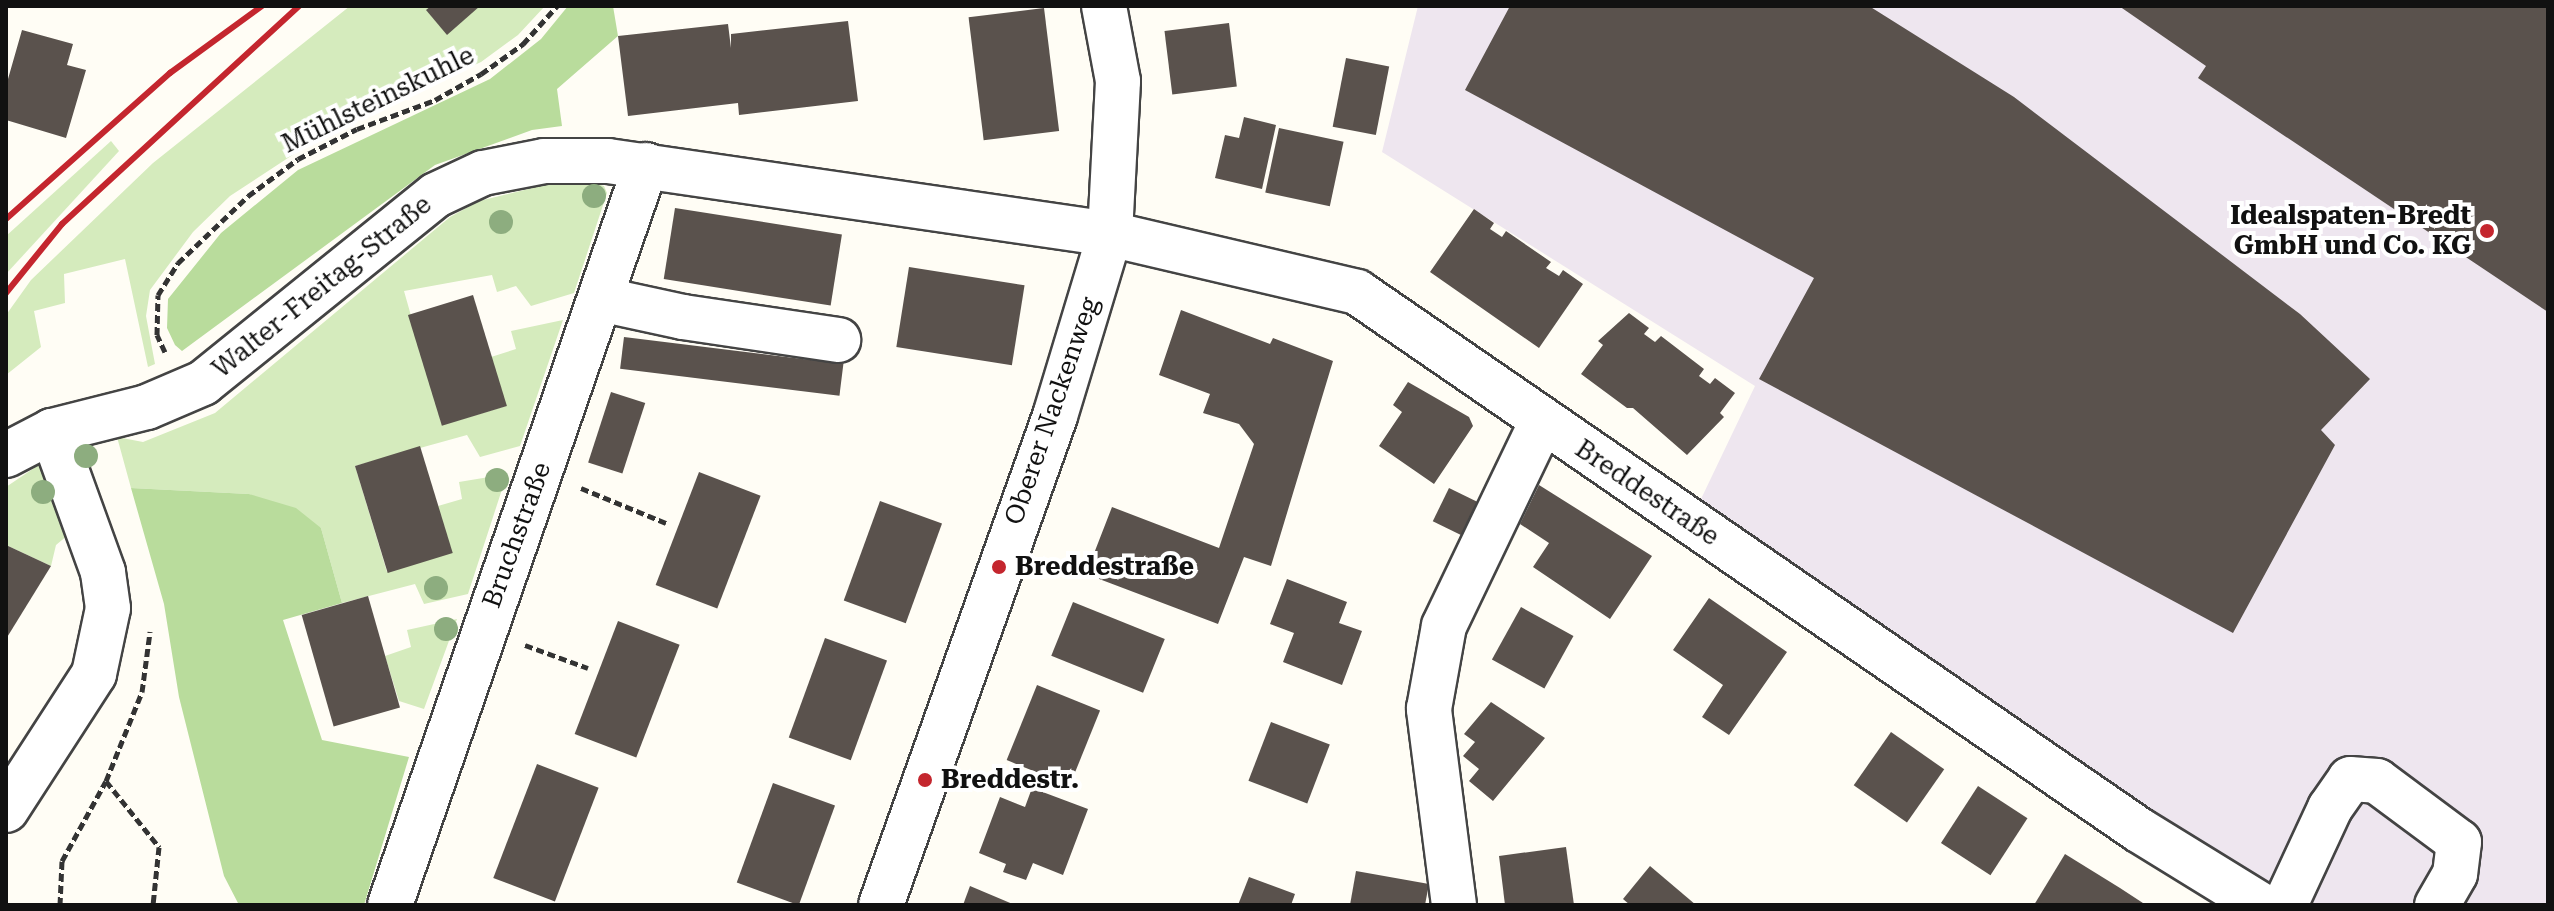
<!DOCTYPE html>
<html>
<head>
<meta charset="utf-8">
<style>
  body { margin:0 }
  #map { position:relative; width:2554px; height:911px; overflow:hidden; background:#fffdf5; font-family:"Roboto Serif",serif }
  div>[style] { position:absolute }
  .industrial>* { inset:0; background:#eee6ef }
  .green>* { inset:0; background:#d5ebbd }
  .forest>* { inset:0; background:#b9dc9c }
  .building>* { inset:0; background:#5a524d; transform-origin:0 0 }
  .path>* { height:5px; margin-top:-2.5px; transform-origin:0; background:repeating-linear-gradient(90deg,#333 0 8px,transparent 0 12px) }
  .roads { filter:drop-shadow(2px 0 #444) drop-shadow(-2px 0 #444) drop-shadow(0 2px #444) drop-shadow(0 -2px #444) }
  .minor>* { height:44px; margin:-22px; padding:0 22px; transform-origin:22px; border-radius:22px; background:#fff }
  .rail>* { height:6px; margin:-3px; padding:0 3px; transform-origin:3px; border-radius:3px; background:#c4262e }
  .trees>* { width:24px; height:24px; margin:-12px; border-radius:50%; background:#8dad7f }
  .dots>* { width:22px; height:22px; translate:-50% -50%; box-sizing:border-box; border:4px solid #fff; border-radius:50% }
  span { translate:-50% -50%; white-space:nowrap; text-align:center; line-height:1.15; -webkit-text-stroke:8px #fff; paint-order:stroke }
  .street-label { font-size:26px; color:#111 }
  .poi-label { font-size:26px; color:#111; font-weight:700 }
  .right { translate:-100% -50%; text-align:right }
  .left { translate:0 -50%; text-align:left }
  .frame { position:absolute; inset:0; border:8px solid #111; pointer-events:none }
</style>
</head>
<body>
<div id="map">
  <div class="industrial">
    <div style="clip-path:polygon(1418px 6px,2548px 6px,2548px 905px,2295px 905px,2081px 764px,1701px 499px,1755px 386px,1382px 152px)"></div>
  </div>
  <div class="green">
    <div style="clip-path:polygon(350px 6px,545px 6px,518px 35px,481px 62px,320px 137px,230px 196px,193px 232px,150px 290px,146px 316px,155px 364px,148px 367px,125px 259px,64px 274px,65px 303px,34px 311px,41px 347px,6px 375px,6px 315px,31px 280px,153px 163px)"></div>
    <div style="clip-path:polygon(111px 141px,119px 151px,6px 274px,6px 236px)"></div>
    <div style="clip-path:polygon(565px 180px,585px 180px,604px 186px,607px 193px,574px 293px,531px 306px,516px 286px,497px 292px,492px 275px,404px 291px,442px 425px,506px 406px,491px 357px,516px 349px,511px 331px,563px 320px,520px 446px,480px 457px,467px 435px,355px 466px,387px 572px,438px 506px,462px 499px,459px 482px,507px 474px,468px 594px,424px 604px,415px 584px,342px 603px,321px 528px,249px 494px,131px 488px,117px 437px,143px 442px,215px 413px,450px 217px,479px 201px)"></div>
    <div style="clip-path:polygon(49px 458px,74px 530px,56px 545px,51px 566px,6px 545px,6px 487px)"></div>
    <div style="clip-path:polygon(457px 619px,424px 709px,399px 701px,385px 656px,411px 647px,407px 630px)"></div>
  </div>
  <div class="forest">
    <div style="clip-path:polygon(568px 6px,613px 6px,618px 36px,557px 89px,562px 126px,532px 130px,435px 165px,182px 351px,175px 345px,167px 328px,168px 299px,221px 233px,298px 170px,490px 79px,541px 39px)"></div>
    <div style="clip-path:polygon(131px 488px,249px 494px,296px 508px,321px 528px,342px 603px,283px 620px,322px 740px,409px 757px,364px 905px,239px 905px,224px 876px,179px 697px,164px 604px)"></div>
  </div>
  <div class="building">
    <div style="clip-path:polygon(431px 6px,480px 6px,447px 35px,426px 10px)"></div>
    <div style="clip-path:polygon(1510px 6px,1869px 6px,2014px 97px,2300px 314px,2370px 379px,2321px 430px,2335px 445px,2233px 633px,1759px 379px,1814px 278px,1465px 90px)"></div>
    <div style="clip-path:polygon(2119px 6px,2548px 6px,2548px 312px,2198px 78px,2206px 66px)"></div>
    <div style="left:1044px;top:8px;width:124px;height:76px;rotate:83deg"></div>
    <div style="clip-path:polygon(848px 21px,858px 101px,739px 115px,738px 103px,628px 116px,618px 36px,728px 24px,731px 48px,731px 34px)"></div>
    <div style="left:1229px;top:23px;width:64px;height:65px;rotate:83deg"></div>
    <div style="clip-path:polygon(22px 30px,73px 44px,67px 65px,86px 70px,66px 138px,6px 120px,6px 86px)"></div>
    <div style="left:1346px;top:58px;width:44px;height:70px;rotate:11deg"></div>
    <div style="clip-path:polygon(1244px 117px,1276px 125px,1262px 189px,1215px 178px,1225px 135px,1239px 138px)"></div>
    <div style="left:1279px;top:128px;width:66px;height:66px;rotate:12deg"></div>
    <div style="left:675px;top:208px;width:169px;height:72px;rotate:9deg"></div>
    <div style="clip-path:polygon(1474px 209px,1494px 223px,1490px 229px,1502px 237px,1506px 231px,1551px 262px,1546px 268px,1559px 276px,1563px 270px,1583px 284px,1539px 348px,1430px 272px)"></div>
    <div style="left:909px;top:267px;width:117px;height:81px;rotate:9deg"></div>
    <div style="left:473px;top:295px;width:116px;height:68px;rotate:73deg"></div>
    <div style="clip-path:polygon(1181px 310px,1270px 344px,1273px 338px,1333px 361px,1271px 566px,1244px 557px,1218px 624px,1086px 574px,1112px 507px,1219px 548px,1254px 444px,1239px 424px,1203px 413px,1210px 394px,1159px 375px)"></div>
    <div style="clip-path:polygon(1629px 313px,1649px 328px,1644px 334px,1655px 342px,1661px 336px,1704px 369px,1699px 376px,1710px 384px,1715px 378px,1735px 393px,1720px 413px,1724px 417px,1687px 455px,1633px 408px,1627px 408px,1581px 374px,1603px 345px,1598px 341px)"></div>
    <div style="left:624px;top:337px;width:221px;height:32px;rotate:7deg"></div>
    <div style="clip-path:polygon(1408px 382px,1469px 417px,1473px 426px,1434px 484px,1379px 446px,1402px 412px,1393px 405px)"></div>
    <div style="left:611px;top:392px;width:36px;height:74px;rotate:18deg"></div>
    <div style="left:420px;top:446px;width:112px;height:68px;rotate:73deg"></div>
    <div style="left:699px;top:472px;width:66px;height:121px;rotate:21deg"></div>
    <div style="clip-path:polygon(1539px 485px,1652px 556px,1610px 619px,1533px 567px,1549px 543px,1520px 524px)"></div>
    <div style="left:1449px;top:488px;width:37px;height:37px;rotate:26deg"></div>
    <div style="left:880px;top:501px;width:66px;height:106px;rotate:20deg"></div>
    <div style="clip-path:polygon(6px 545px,51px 566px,6px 639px)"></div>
    <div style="clip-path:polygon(1287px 579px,1347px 602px,1339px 623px,1362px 631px,1342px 685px,1283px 662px,1294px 633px,1270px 624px)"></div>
    <div style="left:368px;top:596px;width:116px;height:69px;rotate:74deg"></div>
    <div style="clip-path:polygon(1709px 598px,1787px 652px,1729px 735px,1702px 717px,1723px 685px,1673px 650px)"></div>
    <div style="left:1073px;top:602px;width:99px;height:58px;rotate:22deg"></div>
    <div style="left:1521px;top:607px;width:60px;height:60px;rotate:29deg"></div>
    <div style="left:618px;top:621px;width:66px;height:121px;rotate:21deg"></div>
    <div style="left:825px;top:638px;width:66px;height:106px;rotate:20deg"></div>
    <div style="left:1037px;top:685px;width:68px;height:81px;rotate:22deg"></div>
    <div style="clip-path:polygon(1491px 702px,1545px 738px,1493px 801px,1469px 781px,1479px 769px,1463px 756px,1475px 742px,1464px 734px)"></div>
    <div style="left:1271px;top:722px;width:63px;height:63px;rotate:21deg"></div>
    <div style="left:1891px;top:732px;width:65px;height:65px;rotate:35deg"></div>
    <div style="left:537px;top:764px;width:66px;height:122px;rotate:21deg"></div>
    <div style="left:773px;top:783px;width:66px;height:106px;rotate:20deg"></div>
    <div style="left:1978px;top:786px;width:59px;height:68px;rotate:33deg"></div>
    <div style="clip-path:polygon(1032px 788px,1088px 809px,1063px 875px,1033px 863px,1026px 880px,1003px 872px,1006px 864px,979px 853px,1000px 797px,1025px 807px)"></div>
    <div style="clip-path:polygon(1566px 847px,1574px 905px,1505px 905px,1499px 856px)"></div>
    <div style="clip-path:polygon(2065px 854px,2120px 888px,2146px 905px,2034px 905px)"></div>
    <div style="clip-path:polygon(1650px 866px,1696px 905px,1630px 905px,1623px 899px)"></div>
    <div style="clip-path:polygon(1356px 871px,1429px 884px,1425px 905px,1350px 905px)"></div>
    <div style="clip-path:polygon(1249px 877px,1295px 894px,1291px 905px,1238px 905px)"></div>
    <div style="clip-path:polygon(970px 886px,1015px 905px,963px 905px)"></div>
  </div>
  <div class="path">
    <div style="left:165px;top:352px;width:19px;rotate:-115deg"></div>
    <div style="left:157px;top:335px;width:40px;rotate:-88.6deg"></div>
    <div style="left:158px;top:295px;width:38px;rotate:-58deg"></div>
    <div style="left:178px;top:263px;width:97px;rotate:-43.7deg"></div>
    <div style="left:248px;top:196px;width:62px;rotate:-36.5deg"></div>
    <div style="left:298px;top:159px;width:66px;rotate:-27deg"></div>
    <div style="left:357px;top:129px;width:83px;rotate:-20.4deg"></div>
    <div style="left:435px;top:100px;width:53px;rotate:-29.5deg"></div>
    <div style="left:481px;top:74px;width:52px;rotate:-35.5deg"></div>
    <div style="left:523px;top:44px;width:51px;rotate:-48.2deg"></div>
    <div style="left:581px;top:488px;width:92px;rotate:22.4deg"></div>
    <div style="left:525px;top:645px;width:67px;rotate:20.1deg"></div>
    <div style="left:106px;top:781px;width:85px;rotate:51.2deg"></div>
    <div style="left:159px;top:847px;width:58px;rotate:95.9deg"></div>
    <div style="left:60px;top:905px;width:44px;rotate:-87.4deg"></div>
    <div style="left:62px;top:861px;width:91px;rotate:-61.2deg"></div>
    <div style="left:106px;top:781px;width:96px;rotate:-68deg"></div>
    <div style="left:142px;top:692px;width:61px;rotate:-82.4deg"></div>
  </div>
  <div class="roads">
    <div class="minor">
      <div style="left:600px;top:299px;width:85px;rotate:12.2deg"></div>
      <div style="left:683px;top:317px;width:157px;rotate:8.4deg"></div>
      <div style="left:6px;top:455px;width:52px;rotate:-27.6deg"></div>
      <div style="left:52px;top:431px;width:98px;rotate:-14.2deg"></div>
      <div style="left:147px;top:407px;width:61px;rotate:-23.2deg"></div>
      <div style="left:203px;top:383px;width:299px;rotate:-38.9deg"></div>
      <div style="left:436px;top:195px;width:52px;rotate:-25.1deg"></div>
      <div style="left:483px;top:173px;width:62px;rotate:-11.1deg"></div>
      <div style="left:544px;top:161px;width:64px"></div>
      <div style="left:608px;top:161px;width:507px;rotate:8.27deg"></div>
      <div style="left:1110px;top:234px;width:254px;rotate:13.2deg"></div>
      <div style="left:1357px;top:292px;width:949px;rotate:34.53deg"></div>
      <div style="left:2139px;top:830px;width:143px;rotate:31.6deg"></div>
      <div style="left:6px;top:810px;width:162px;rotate:-57.1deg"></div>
      <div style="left:94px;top:674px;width:67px;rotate:-78deg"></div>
      <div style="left:108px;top:608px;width:36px;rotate:-98deg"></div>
      <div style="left:103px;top:572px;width:150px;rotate:-109.9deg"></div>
      <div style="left:390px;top:905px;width:783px;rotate:-70.92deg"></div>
      <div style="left:881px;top:905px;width:519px;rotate:-70.41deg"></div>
      <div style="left:1055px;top:416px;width:190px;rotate:-73.2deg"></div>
      <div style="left:1110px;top:234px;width:153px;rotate:-87deg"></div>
      <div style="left:1118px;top:81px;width:76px;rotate:-100.6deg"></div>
      <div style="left:1454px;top:905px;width:198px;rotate:-97.3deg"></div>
      <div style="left:1429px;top:709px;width:84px;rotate:-79.8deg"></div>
      <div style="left:1444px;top:626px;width:227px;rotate:-64.4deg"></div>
      <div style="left:2285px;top:905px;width:107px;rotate:-65.1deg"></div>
      <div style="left:2330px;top:808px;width:35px;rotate:-55deg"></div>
      <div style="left:2350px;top:779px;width:27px;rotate:4deg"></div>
      <div style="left:2377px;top:781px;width:102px;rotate:36.6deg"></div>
      <div style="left:2459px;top:842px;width:32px;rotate:97deg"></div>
      <div style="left:2455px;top:874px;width:36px;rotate:120deg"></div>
    </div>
  </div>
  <div class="rail">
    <div style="left:6px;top:219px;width:220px;rotate:-41.7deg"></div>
    <div style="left:170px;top:73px;width:114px;rotate:-36.1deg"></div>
    <div style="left:6px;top:293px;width:89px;rotate:-50.9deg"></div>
    <div style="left:62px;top:224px;width:322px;rotate:-42.6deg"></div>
  </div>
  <div class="trees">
    <div style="left:594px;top:196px"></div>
    <div style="left:501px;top:222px"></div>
    <div style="left:86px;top:456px"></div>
    <div style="left:497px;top:480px"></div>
    <div style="left:43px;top:492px"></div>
    <div style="left:436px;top:588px"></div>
    <div style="left:446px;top:629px"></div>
  </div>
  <div class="dots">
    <div style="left:2487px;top:231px;background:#c4262e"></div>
    <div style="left:999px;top:567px;background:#c4262e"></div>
    <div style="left:925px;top:780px;background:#c4262e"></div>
  </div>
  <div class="street-label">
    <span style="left:378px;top:100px;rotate:-26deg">Mühlsteinskuhle</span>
    <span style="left:322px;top:287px;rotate:-39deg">Walter-Freitag-Straße</span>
    <span style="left:1052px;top:411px;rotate:-71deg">Oberer Nackenweg</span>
    <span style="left:1647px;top:493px;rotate:34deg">Breddestraße</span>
    <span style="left:517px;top:535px;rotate:-70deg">Bruchstraße</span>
  </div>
  <div class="poi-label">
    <span class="right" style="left:2471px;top:231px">Idealspaten-Bredt<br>GmbH und Co. KG</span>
    <span class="left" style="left:1015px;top:567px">Breddestraße</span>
    <span class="left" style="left:941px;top:780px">Breddestr.</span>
  </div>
  <div class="frame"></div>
</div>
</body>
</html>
